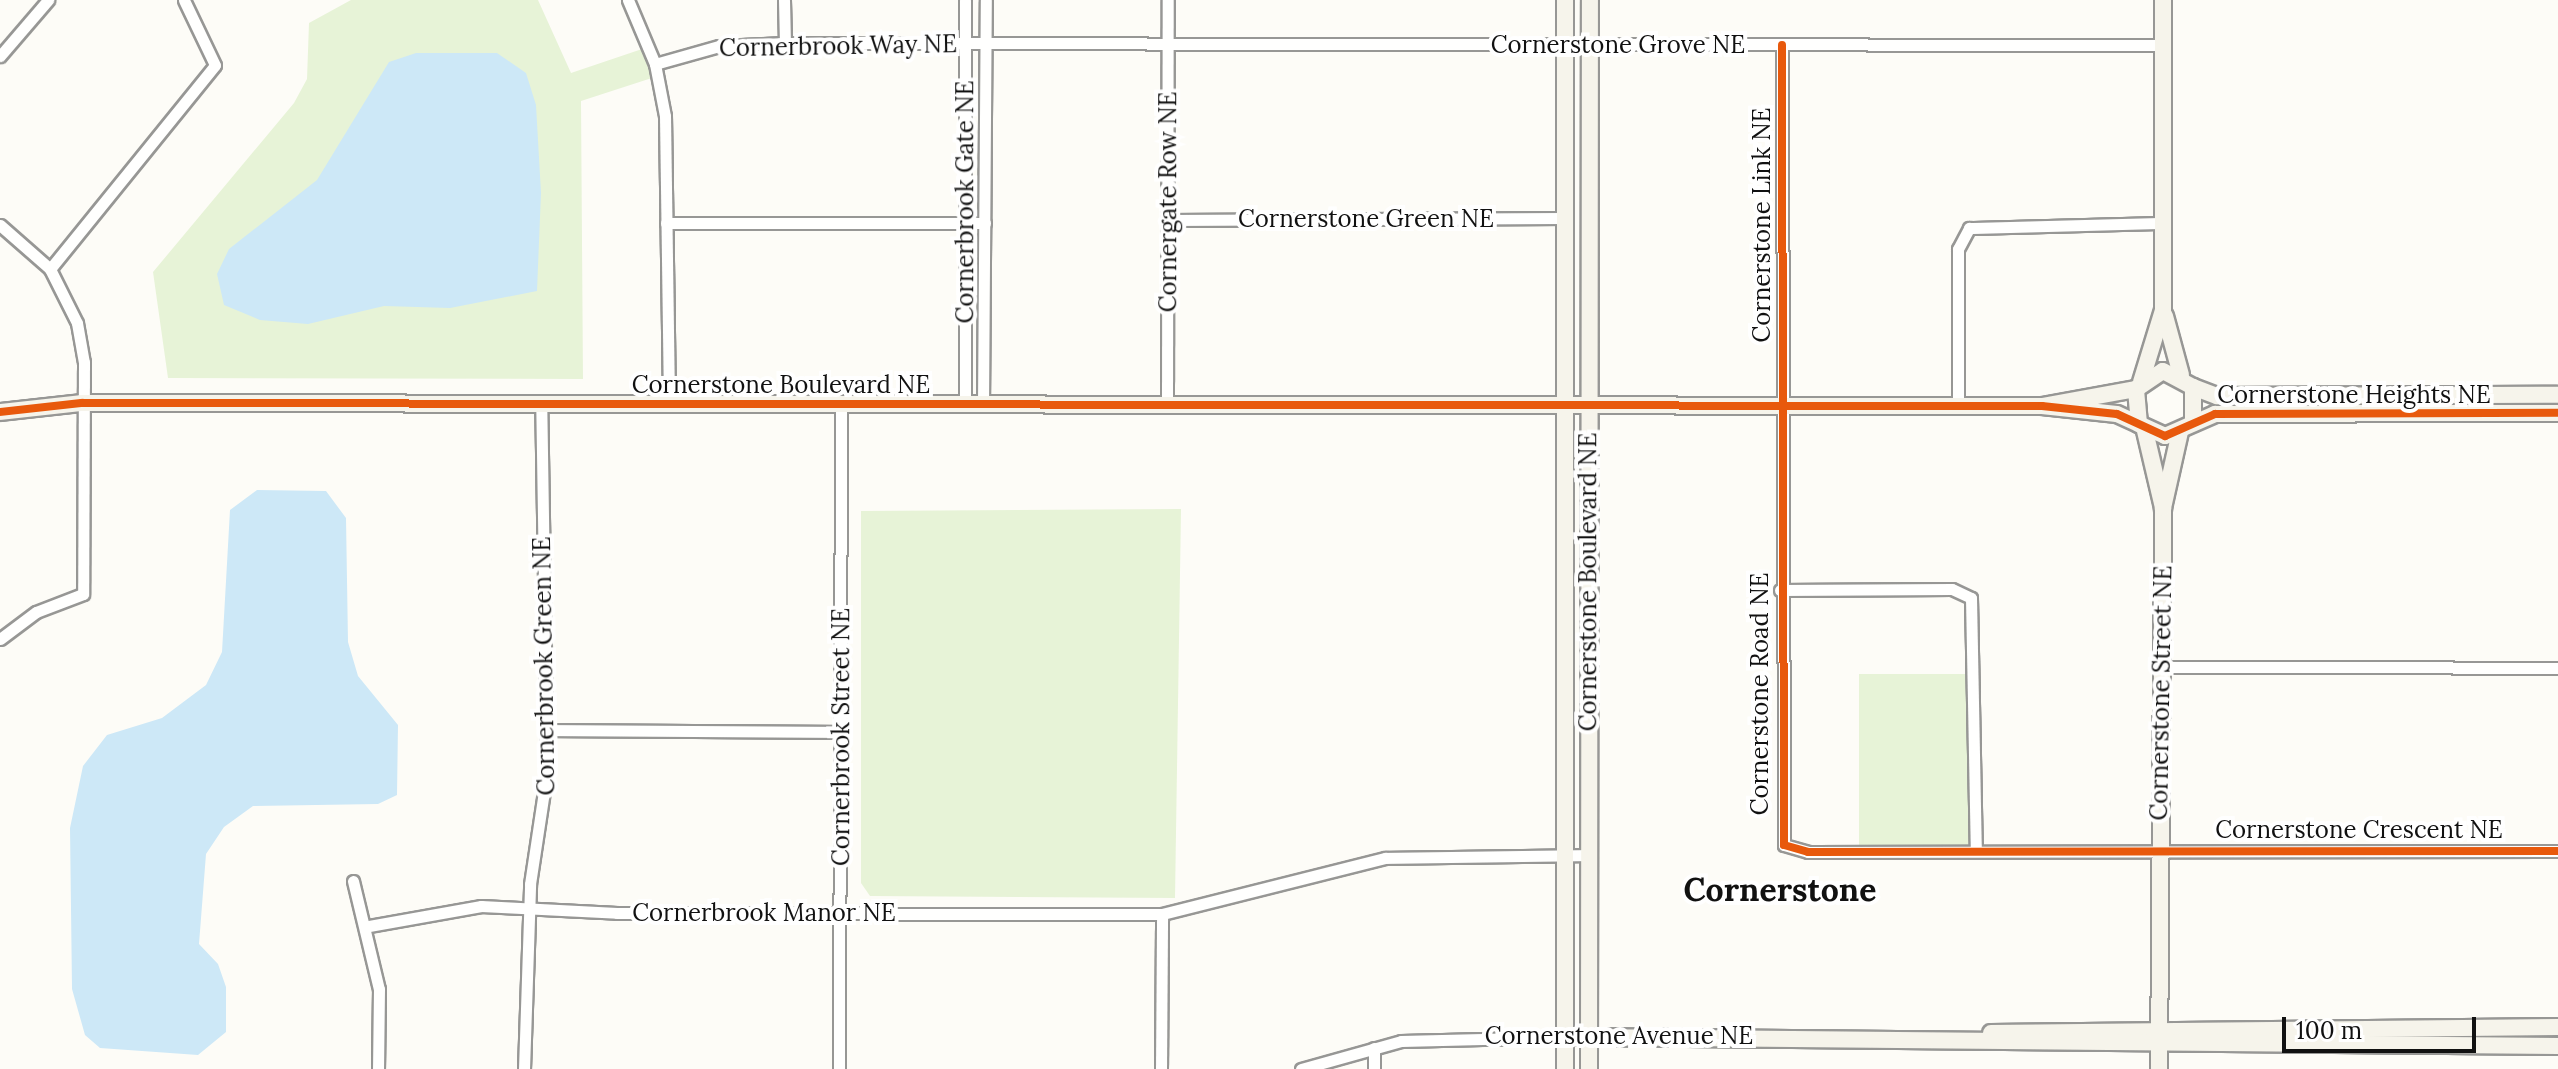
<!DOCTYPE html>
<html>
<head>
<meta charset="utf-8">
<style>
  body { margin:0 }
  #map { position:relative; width:2558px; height:1069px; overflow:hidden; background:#fdfcf7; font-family:Lora,serif }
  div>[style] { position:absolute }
  .green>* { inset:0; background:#e7f3d7; transform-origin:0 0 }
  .water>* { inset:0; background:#cde8f7 }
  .roads { filter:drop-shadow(2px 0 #979795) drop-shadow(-2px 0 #979795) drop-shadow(0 2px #979795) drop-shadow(0 -2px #979795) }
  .street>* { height:11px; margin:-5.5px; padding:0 5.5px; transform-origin:5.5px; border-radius:5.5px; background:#fffffe }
  .secondary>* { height:16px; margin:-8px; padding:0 8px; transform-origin:8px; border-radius:8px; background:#f6f4eb }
  .cycleway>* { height:8px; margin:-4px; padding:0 4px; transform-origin:4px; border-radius:4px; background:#e8590c }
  span { translate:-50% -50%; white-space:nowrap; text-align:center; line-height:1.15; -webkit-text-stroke:8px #fff; paint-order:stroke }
  .street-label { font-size:24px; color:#111 }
  .district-label { font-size:32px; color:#111; font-weight:700 }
  .scale { position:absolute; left:2282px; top:1017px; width:194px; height:36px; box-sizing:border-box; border:4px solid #111; border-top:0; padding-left:10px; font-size:24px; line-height:28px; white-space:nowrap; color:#111; -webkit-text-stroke:6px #fff; paint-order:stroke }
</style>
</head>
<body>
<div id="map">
  <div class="green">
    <div style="clip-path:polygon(351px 0,538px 0,571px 73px,648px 47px,658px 76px,581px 101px,583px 379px,168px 378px,153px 272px,294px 103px,307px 79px,309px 23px)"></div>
    <div style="clip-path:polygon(1181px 509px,1175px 898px,870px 896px,861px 883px,861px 511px)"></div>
    <div style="left:1975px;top:674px;width:177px;height:116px;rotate:90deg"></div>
  </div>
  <div class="water">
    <div style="clip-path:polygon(416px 53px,497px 53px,526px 73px,536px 105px,541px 193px,537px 291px,450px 308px,384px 306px,308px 324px,260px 320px,224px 305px,217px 274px,229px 249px,317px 180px,389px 62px)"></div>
    <div style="clip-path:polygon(257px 490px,326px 491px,346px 518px,348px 642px,358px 676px,398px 725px,397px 795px,378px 804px,253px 806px,224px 827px,206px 854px,199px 944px,218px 964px,226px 987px,226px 1032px,198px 1055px,100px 1048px,85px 1035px,72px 989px,70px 828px,83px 766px,107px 735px,162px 718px,206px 685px,222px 652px,230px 510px)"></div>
  </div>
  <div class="roads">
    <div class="street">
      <div style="left:628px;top:0;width:69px;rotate:67.1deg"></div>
      <div style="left:655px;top:64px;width:53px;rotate:79.1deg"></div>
      <div style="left:665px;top:116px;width:290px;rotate:89.2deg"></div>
      <div style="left:784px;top:0;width:43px;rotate:88.7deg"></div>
      <div style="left:1782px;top:45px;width:800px;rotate:89.86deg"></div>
      <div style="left:1784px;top:845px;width:25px;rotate:16deg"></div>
      <div style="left:1808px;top:852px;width:750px;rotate:-0.08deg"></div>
      <div style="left:0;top:56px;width:74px;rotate:-49.4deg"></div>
      <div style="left:655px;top:64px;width:66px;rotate:-15.7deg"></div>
      <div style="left:719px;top:46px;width:66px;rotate:-2.6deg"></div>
      <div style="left:785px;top:43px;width:1379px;rotate:0.08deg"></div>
      <div style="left:1168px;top:220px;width:396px;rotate:-0.3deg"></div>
      <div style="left:666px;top:223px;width:319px"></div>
      <div style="left:0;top:225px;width:67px;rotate:41.3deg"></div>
      <div style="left:50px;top:269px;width:60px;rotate:63.4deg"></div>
      <div style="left:77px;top:323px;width:40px;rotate:80deg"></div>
      <div style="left:84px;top:362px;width:232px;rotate:90.2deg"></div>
      <div style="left:83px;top:594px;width:50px;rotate:159deg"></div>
      <div style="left:36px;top:612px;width:45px;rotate:143.1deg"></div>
      <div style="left:50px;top:269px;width:262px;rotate:-51deg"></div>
      <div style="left:215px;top:65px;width:72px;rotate:-115.5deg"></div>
      <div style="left:965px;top:405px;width:405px;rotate:-90deg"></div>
      <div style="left:983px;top:405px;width:405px;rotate:-89.6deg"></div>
      <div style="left:1167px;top:405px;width:405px;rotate:-89.9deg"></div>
      <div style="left:1958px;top:406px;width:157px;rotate:-90deg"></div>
      <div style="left:1958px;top:249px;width:24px;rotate:-62deg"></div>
      <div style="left:1969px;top:228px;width:194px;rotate:-1.5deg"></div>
      <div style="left:1780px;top:590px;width:172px;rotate:-0.3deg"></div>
      <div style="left:1952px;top:589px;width:21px;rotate:25deg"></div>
      <div style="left:1971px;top:598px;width:253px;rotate:88.9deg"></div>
      <div style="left:2160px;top:667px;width:398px;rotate:0.1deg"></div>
      <div style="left:545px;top:730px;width:297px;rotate:0.4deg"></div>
      <div style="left:353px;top:881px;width:111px;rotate:76.5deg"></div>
      <div style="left:379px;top:989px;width:80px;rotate:90.7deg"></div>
      <div style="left:369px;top:926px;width:114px;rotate:-10.1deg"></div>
      <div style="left:481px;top:906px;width:136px;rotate:2.9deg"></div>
      <div style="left:617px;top:913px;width:545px;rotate:0.11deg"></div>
      <div style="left:1162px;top:914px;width:230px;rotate:-14.1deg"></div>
      <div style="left:1385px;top:858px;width:203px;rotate:-0.8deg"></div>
      <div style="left:524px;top:1069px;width:185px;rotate:-88.1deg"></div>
      <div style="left:530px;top:884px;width:114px;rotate:-81.4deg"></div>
      <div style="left:547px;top:771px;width:366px;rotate:-90.9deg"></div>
      <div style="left:839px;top:1069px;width:664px;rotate:-89.83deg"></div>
      <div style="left:1161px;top:1069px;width:155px;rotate:-89.6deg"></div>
      <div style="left:1301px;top:1069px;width:104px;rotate:-15.6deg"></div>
      <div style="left:1401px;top:1041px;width:163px;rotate:-1.4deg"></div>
      <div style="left:1374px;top:1069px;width:21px;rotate:-90deg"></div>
    </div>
    <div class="secondary">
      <div style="left:2165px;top:316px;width:61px;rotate:74.8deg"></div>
      <div style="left:2141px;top:382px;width:75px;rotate:-73deg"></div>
      <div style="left:2163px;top:310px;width:310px;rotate:-90deg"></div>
      <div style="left:2193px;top:387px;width:26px;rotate:21deg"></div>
      <div style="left:2217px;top:396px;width:341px;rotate:-0.2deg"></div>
      <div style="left:2042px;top:406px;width:96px;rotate:-10.3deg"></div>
      <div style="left:0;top:412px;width:82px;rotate:-6.3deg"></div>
      <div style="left:82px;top:403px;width:1960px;rotate:0.09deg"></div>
      <div style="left:2042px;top:406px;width:75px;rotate:6.1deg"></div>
      <div style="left:2117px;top:414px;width:53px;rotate:24.6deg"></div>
      <div style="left:2165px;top:436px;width:55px;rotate:-23.7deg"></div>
      <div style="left:2215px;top:414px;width:343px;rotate:-0.2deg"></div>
      <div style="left:2139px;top:424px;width:35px;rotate:-95deg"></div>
      <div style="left:2136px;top:389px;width:32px;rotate:-34deg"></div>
      <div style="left:2163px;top:371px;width:34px;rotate:28deg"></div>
      <div style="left:2193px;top:387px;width:33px;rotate:90deg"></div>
      <div style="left:2145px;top:431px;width:79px;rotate:76.8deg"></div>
      <div style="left:1991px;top:1033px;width:567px;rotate:-0.61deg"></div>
      <div style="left:1580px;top:1037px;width:978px;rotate:0.53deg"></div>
      <div style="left:1565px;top:1069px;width:1069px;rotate:-90deg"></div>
      <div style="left:1589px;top:1069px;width:1069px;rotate:-89.95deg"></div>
      <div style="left:2159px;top:1069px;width:561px;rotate:-89.59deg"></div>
      <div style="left:2163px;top:508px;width:78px;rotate:-77.4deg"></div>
    </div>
  </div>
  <div class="cycleway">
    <div style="left:1782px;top:45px;width:800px;rotate:89.86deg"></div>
    <div style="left:1784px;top:845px;width:25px;rotate:16deg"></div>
    <div style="left:1808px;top:852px;width:750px;rotate:-0.08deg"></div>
    <div style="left:0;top:412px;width:82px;rotate:-6.3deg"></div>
    <div style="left:82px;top:403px;width:1960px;rotate:0.09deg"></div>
    <div style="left:2042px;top:406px;width:75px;rotate:6.1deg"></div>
    <div style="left:2117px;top:414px;width:53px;rotate:24.6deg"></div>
    <div style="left:2165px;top:436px;width:55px;rotate:-23.7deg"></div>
    <div style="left:2215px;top:414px;width:343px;rotate:-0.2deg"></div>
  </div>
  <div class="street-label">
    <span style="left:1618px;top:45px">Cornerstone Grove NE</span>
    <span style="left:838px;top:46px;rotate:-1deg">Cornerbrook Way NE</span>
    <span style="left:965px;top:202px;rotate:-90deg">Cornerbrook Gate NE</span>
    <span style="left:1168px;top:202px;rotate:-90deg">Cornergate Row NE</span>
    <span style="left:1366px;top:219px">Cornerstone Green NE</span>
    <span style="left:1762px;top:225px;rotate:-90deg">Cornerstone Link NE</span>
    <span style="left:781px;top:385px">Cornerstone Boulevard NE</span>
    <span style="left:2354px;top:395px">Cornerstone Heights NE</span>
    <span style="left:1588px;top:582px;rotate:-90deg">Cornerstone Boulevard NE</span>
    <span style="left:544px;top:666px;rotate:-91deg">Cornerbrook Green NE</span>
    <span style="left:2161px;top:693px;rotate:-89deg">Cornerstone Street NE</span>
    <span style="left:1760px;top:694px;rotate:-90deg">Cornerstone Road NE</span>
    <span style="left:841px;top:737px;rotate:-90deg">Cornerbrook Street NE</span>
    <span style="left:2359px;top:830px">Cornerstone Crescent NE</span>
    <span style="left:764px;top:913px">Cornerbrook Manor NE</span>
    <span style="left:1619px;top:1036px">Cornerstone Avenue NE</span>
  </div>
  <div class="district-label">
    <span style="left:1780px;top:890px">Cornerstone</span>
  </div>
  <div class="scale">100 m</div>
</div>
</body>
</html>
